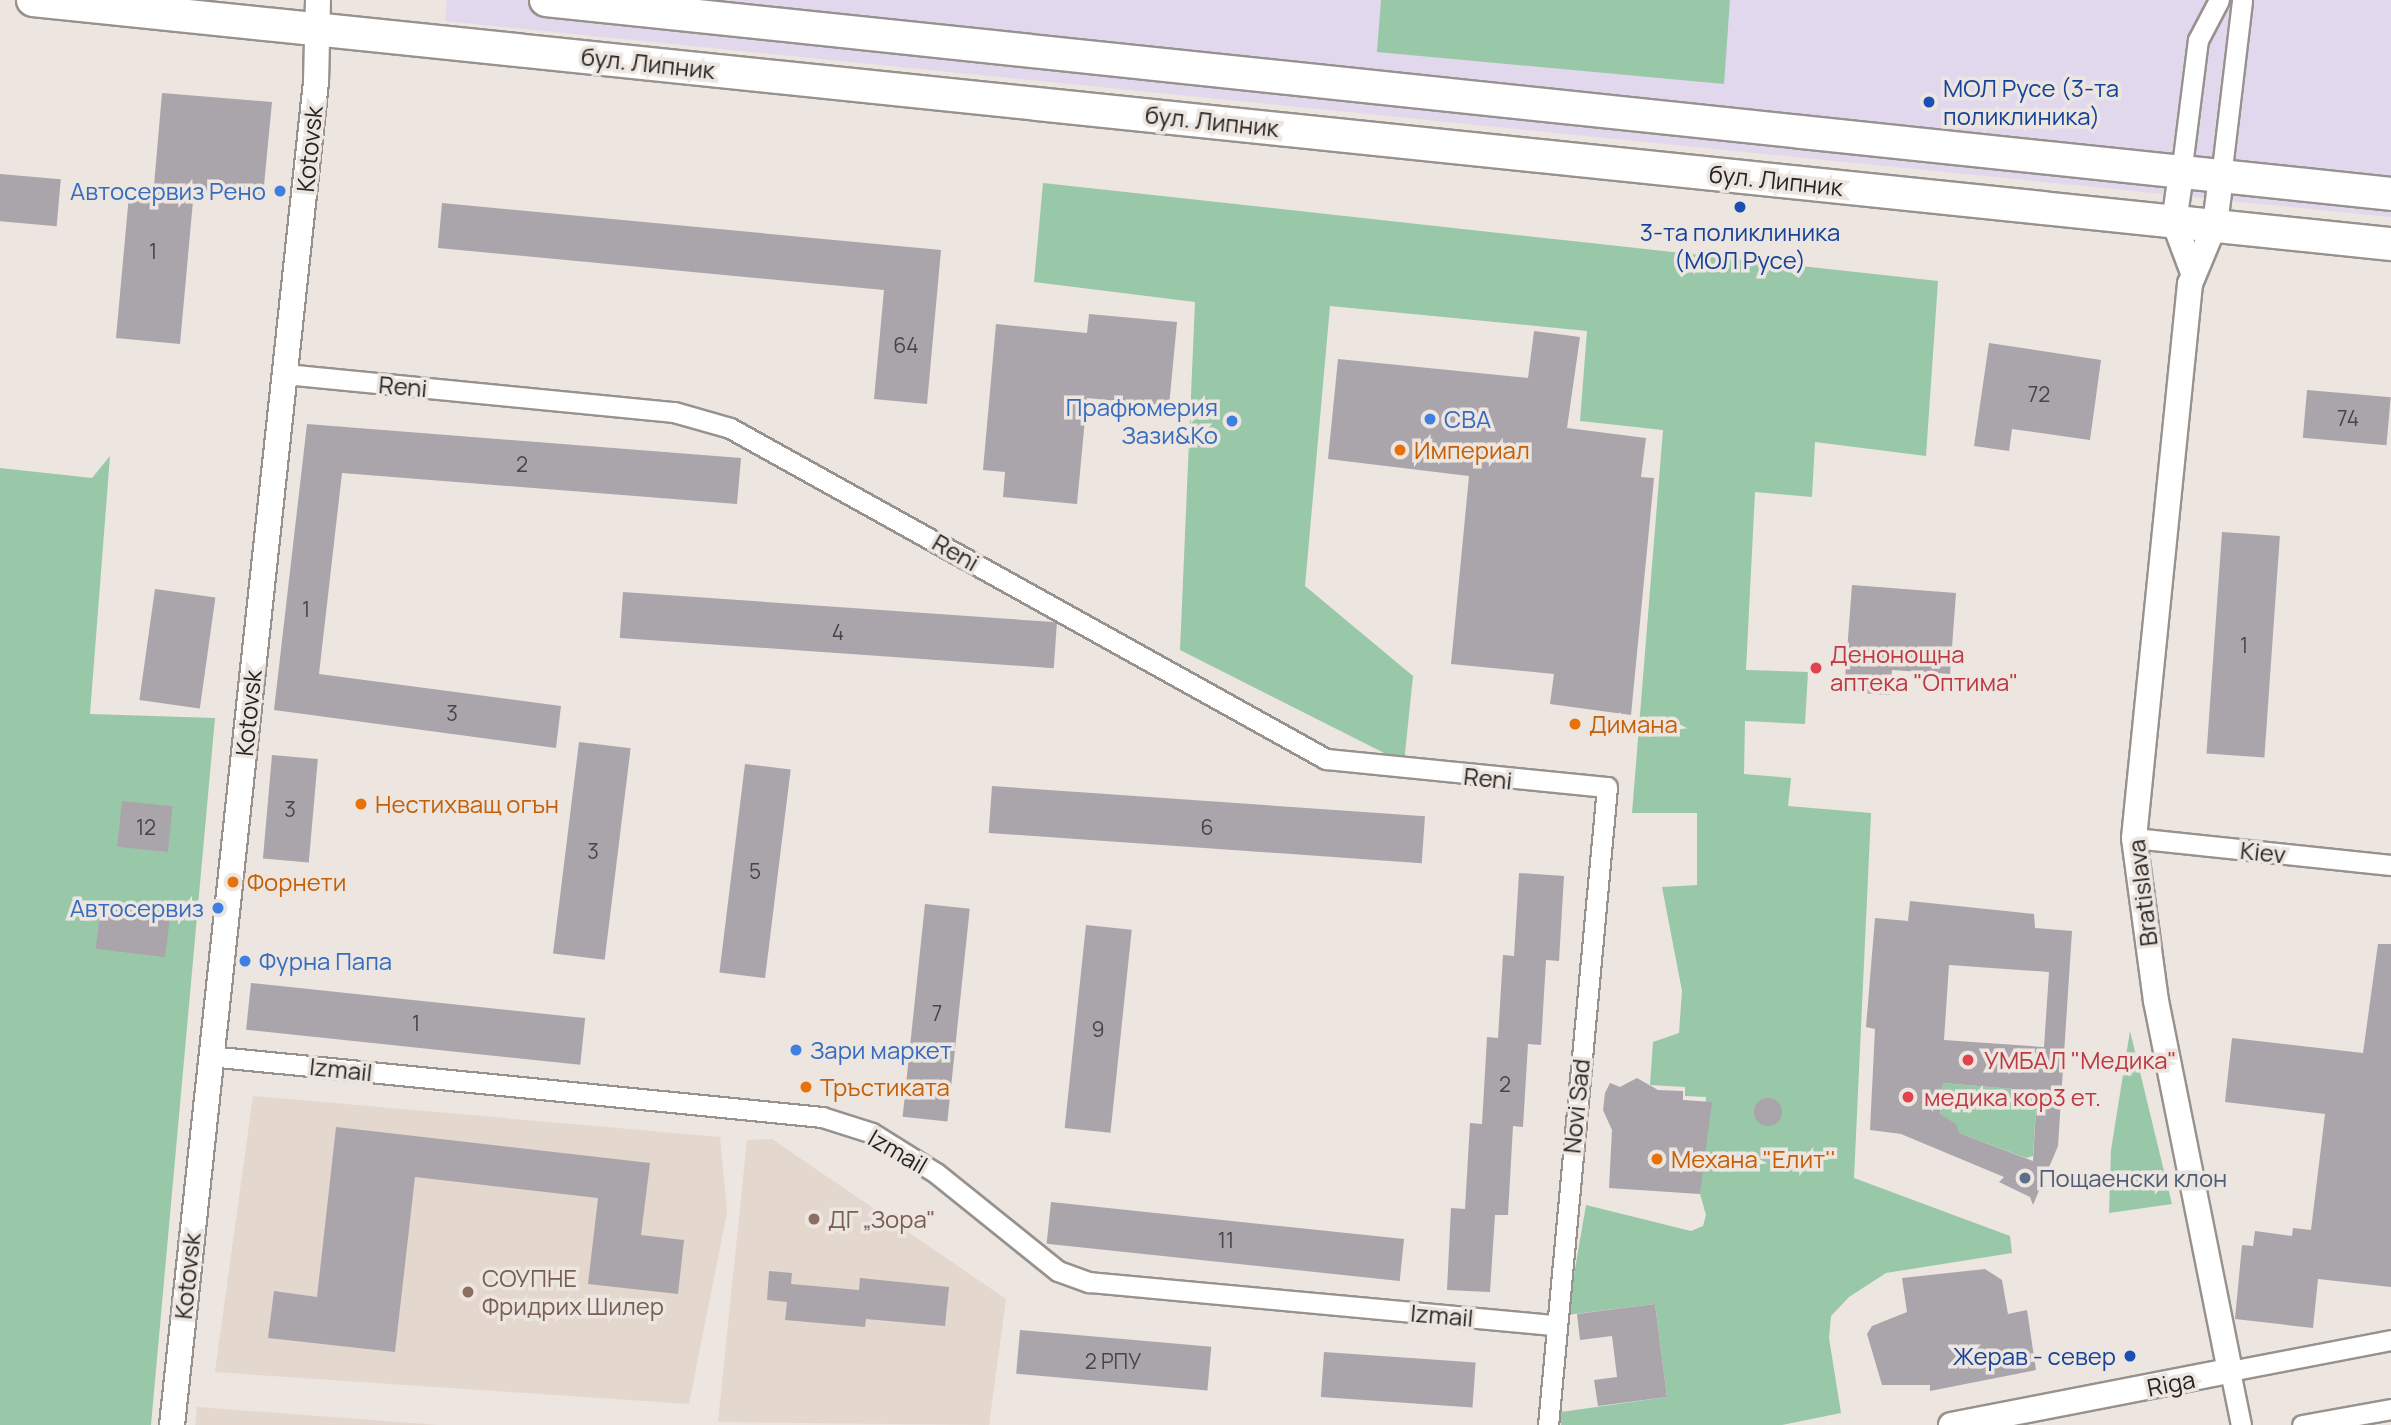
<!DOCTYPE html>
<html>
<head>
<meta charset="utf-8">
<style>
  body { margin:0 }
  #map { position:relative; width:2391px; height:1425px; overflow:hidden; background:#ece5e0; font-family:Manrope,sans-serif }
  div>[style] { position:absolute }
  .commercial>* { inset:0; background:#e1d8ed }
  .built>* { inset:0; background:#e4d7ce }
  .green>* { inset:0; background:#99c8a9 }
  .building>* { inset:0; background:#aaa5aa; transform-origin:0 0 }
  .round { border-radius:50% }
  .roads { filter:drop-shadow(2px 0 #98928e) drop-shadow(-2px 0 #98928e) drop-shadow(0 2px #98928e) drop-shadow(0 -2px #98928e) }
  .minor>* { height:19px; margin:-9.5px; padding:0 9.5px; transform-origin:9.5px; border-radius:9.5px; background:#fff }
  .tertiary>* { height:24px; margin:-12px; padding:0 12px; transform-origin:12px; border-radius:12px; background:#fff }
  .primary>* { height:32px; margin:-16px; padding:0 16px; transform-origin:16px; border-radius:16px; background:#fff }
  .dots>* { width:19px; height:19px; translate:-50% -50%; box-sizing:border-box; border:4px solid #ece5e0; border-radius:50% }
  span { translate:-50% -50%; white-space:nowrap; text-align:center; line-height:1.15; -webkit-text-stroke:7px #ece5e0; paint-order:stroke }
  .number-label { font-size:21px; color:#484545 }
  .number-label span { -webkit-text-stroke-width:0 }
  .street-label { font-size:24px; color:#272523 }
  .transit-label { font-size:24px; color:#164399 }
  .left { translate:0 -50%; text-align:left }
  .right { translate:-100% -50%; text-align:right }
  .shop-label { font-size:24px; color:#366cbe }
  .food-label { font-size:24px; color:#c56008 }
  .health-label { font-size:24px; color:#be3a42 }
  .service-label { font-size:24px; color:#4e5e75 }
  .education-label { font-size:24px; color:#785e54 }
</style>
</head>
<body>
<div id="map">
  <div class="commercial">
    <div style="clip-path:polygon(447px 0,2391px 0,2391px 217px,445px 21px)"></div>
  </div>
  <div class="built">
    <div style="clip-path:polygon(253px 1096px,720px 1137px,727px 1212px,689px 1404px,215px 1372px)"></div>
    <div style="clip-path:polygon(772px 1139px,1006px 1299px,989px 1425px,718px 1422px,747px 1140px)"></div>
    <div style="clip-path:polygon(197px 1407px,438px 1425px,195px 1425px)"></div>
  </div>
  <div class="green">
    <div style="clip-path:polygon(1381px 0,1730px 0,1724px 84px,1377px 52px)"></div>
    <div style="clip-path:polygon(1043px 183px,1938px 281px,1926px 456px,1815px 442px,1812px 497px,1755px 492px,1746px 670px,1808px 672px,1805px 724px,1745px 721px,1744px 774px,1791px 778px,1788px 806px,1871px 813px,1854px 1178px,2010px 1236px,2012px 1253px,1886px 1273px,1849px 1297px,1831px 1316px,1829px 1338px,1841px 1413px,1782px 1425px,1561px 1425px,1561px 1412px,1667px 1397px,1655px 1304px,1567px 1315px,1586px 1205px,1691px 1231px,1703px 1226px,1706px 1215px,1700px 1194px,1706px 1097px,1685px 1096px,1685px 1087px,1650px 1085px,1653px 1042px,1679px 1033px,1682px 991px,1662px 887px,1697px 885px,1697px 813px,1632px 813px,1663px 430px,1580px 421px,1587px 331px,1330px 306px,1305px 586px,1413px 676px,1404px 763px,1180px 650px,1195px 302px,1034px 282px)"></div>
    <div style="clip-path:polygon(110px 456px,90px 714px,215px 718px,151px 1425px,0 1425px,0 468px,92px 478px)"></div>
    <div style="clip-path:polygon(2130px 1031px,2172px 1204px,2109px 1213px,2111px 1150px)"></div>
    <div style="clip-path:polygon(1943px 1083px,2037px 1091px,2033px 1156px,2026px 1158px,1959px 1133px,1940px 1114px)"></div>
  </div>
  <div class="building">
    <div style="clip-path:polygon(162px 93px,272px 102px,263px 196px,194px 190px,180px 344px,116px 338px,129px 195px,153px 197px)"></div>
    <div style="left:0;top:174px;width:61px;height:47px;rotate:5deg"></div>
    <div style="clip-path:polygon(442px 203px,941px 250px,927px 404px,874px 399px,884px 290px,438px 248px)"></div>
    <div style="clip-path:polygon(1089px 314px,1177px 322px,1169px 406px,1087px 398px,1077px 504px,1003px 497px,1005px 472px,983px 470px,996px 324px,1087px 333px)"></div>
    <div style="clip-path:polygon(1534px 331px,1580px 337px,1567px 428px,1646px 438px,1641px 477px,1654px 478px,1631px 715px,1550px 704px,1554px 674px,1451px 664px,1469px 476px,1328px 459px,1338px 359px,1528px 378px)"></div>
    <div style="clip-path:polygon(1989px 343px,2101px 360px,2090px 440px,2012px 429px,2009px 451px,1974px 446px)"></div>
    <div style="left:2307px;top:390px;width:84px;height:48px;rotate:5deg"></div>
    <div style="clip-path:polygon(307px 424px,741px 458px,737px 504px,342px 473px,319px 674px,561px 706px,556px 748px,274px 710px)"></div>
    <div style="left:2222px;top:532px;width:58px;height:222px;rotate:4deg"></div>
    <div style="clip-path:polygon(1852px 585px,1956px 593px,1950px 674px,1892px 670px,1890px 695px,1844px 692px)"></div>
    <div style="left:155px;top:589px;width:61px;height:112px;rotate:8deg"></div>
    <div style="left:623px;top:592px;width:435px;height:46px;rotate:4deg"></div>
    <div style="left:579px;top:742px;width:52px;height:213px;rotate:7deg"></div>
    <div style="left:272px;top:755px;width:46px;height:104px;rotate:5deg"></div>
    <div style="left:745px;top:764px;width:46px;height:210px;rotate:7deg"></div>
    <div style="left:992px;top:786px;width:434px;height:47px;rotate:4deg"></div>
    <div style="left:122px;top:801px;width:51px;height:46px;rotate:6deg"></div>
    <div style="clip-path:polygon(1519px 873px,1564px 876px,1559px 961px,1546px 960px,1541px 1045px,1528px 1044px,1523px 1127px,1513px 1126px,1508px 1215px,1495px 1215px,1490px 1292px,1447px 1290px,1451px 1208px,1465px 1209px,1470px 1123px,1482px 1124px,1487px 1037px,1498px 1038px,1503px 955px,1514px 956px)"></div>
    <div style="clip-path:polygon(evenodd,1910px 901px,2034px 914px,2035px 928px,2072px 931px,2058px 1146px,2033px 1205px,2030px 1197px,1999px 1182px,2004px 1177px,1901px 1134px,1870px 1130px,1875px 1029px,1866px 1027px,1875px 918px,1908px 921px,1910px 901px,1949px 965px,2049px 972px,2044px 1047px,1944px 1040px,1949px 965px,1910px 901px,1943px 1083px,2037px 1091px,2033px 1161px,1959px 1133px,1956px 1124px,1940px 1114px,1943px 1083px)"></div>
    <div style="left:925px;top:904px;width:45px;height:214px;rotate:6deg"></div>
    <div style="left:101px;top:905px;width:70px;height:44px;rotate:7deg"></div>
    <div style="left:1086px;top:925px;width:46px;height:204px;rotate:6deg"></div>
    <div style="clip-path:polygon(2378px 944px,2391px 944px,2391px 1287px,2318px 1279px,2313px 1328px,2235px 1319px,2242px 1245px,2253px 1246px,2255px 1231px,2292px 1236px,2293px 1228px,2311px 1230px,2325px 1114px,2225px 1102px,2232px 1038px,2363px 1053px)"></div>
    <div style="left:251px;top:983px;width:336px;height:47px;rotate:6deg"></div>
    <div style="clip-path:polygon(1637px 1078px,1658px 1090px,1683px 1091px,1683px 1100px,1712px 1102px,1700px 1194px,1609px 1188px,1612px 1130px,1603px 1110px,1605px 1093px,1610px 1083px,1620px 1087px)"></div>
    <div class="round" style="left:1754px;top:1098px;width:28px;height:28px"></div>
    <div style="clip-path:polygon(336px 1127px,650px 1163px,641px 1235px,684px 1240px,678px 1294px,588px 1284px,598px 1198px,415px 1177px,395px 1352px,268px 1338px,274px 1291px,317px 1297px)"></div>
    <div style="left:1051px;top:1202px;width:355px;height:42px;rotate:6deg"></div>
    <div style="clip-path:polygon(1985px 1269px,2002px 1280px,2008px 1314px,2027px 1310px,2036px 1370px,1930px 1391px,1930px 1385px,1882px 1385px,1867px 1334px,1872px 1326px,1907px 1312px,1902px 1278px)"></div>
    <div style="clip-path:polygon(769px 1271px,792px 1273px,791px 1284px,859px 1290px,860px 1278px,949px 1287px,945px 1326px,866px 1319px,865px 1327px,785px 1320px,787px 1302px,767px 1300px)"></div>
    <div style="clip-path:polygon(1655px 1304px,1667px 1397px,1598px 1406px,1594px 1380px,1617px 1377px,1612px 1336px,1580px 1340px,1577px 1314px)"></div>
    <div style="left:1020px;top:1330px;width:192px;height:44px;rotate:5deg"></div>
    <div style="left:1324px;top:1352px;width:152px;height:45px;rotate:4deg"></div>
  </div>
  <div class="roads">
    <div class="minor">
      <div style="left:2181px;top:174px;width:135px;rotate:-82.8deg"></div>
      <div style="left:2198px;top:40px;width:45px;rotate:-62.3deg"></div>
      <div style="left:2221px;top:177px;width:178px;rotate:-83.2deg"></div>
      <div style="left:285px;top:374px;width:391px;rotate:5.6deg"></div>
      <div style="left:674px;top:412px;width:58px;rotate:15.9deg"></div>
      <div style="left:730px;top:428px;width:682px;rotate:29.05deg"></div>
      <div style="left:1326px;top:759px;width:282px;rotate:5.7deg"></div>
      <div style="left:1607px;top:787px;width:641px;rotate:95.28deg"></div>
      <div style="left:2134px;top:838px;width:258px;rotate:6deg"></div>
      <div style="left:209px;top:1056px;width:616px;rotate:5.68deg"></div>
      <div style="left:822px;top:1117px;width:52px;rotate:17.7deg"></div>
      <div style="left:872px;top:1133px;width:75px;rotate:32deg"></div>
      <div style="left:936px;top:1173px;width:156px;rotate:38.8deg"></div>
      <div style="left:1058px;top:1271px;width:33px;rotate:20deg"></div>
      <div style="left:1089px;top:1282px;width:467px;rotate:5.3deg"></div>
      <div style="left:2241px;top:1425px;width:55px;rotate:-101.5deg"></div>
      <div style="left:2230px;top:1371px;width:164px;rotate:-10.9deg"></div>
      <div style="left:2302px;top:1425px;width:90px;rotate:-10.2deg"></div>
    </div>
    <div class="tertiary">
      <div style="left:2181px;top:174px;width:49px;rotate:98.3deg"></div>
      <div style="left:2174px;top:222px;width:51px;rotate:69.4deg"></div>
      <div style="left:172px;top:1425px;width:1351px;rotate:-83.88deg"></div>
      <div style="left:316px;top:82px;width:82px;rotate:-88.6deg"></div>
      <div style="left:1951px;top:1425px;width:284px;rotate:-11deg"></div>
      <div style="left:2230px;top:1371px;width:377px;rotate:-101.3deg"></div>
      <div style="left:2156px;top:1001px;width:164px;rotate:-97.7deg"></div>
      <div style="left:2134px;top:838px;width:557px;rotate:-84.23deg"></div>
      <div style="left:2190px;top:284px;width:65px;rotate:-67.4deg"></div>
      <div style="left:2215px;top:224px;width:47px;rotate:-82.7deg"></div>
    </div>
    <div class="primary">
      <div style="left:33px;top:0;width:2371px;rotate:5.91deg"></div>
      <div style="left:546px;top:0;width:1855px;rotate:6deg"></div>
    </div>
  </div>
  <div class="dots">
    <div style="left:1929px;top:102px;background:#1a4fb4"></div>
    <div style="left:280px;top:191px;background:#3f7fe0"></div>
    <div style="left:1740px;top:207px;background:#1a4fb4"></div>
    <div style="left:1430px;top:419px;background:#3f7fe0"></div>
    <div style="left:1232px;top:421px;background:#3f7fe0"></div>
    <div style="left:1400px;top:450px;background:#e8710a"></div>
    <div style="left:1816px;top:668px;background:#e0444e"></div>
    <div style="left:1575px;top:724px;background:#e8710a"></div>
    <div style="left:361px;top:804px;background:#e8710a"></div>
    <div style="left:233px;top:882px;background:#e8710a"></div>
    <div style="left:218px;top:908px;background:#3f7fe0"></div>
    <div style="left:245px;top:961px;background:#3f7fe0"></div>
    <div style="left:796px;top:1050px;background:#3f7fe0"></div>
    <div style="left:1968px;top:1060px;background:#e0444e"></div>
    <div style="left:806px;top:1087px;background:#e8710a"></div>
    <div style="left:1908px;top:1097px;background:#e0444e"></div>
    <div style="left:1657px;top:1159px;background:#e8710a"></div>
    <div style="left:2025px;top:1178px;background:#5c6f8a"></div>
    <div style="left:814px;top:1219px;background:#8d6e63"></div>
    <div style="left:468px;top:1292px;background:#8d6e63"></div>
    <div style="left:2130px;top:1356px;background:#1a4fb4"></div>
  </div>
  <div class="number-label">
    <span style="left:153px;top:251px">1</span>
    <span style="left:906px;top:345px">64</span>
    <span style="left:2039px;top:394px">72</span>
    <span style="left:2348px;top:418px">74</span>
    <span style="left:522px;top:464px">2</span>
    <span style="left:306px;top:609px">1</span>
    <span style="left:838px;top:632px">4</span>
    <span style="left:2244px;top:645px">1</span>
    <span style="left:452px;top:713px">3</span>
    <span style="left:290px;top:809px">3</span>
    <span style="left:146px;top:827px">12</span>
    <span style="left:1207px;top:827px">6</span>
    <span style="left:593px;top:851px">3</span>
    <span style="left:755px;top:871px">5</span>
    <span style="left:937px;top:1013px">7</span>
    <span style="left:416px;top:1023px">1</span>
    <span style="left:1098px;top:1029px">9</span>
    <span style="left:1505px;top:1084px">2</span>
    <span style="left:1226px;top:1240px">11</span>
    <span style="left:1113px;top:1361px">2 РПУ</span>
  </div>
  <div class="street-label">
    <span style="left:648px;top:63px;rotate:6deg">бул. Липник</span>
    <span style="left:1212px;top:121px;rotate:6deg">бул. Липник</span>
    <span style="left:309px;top:149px;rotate:-84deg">Kotovsk</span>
    <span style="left:1776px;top:180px;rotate:6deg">бул. Липник</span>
    <span style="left:403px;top:386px;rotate:5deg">Reni</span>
    <span style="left:956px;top:552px;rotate:30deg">Reni</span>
    <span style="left:248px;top:713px;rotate:-84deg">Kotovsk</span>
    <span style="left:1488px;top:778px;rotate:6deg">Reni</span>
    <span style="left:2263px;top:852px;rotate:6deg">Kiev</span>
    <span style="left:2142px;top:893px;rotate:-97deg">Bratislava</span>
    <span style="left:341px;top:1069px;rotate:6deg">Izmail</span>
    <span style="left:1576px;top:1106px;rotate:-84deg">Novi Sad</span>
    <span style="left:898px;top:1151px;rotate:30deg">Izmail</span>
    <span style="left:187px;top:1276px;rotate:-84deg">Kotovsk</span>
    <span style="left:1442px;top:1315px;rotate:5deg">Izmail</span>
    <span style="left:2171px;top:1383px;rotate:-11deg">Riga</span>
  </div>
  <div class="transit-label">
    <span class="left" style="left:1943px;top:102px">МОЛ Русе (3-та<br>поликлиника)</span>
    <span style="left:1740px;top:246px">3-та поликлиника<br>(МОЛ Русе)</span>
    <span class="right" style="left:2116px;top:1356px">Жерав - север</span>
  </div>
  <div class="shop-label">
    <span class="right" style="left:266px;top:191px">Автосервиз Рено</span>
    <span class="right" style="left:1218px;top:421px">Прафюмерия<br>Зази&amp;Ко</span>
    <span class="left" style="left:1444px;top:419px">CBA</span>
    <span class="right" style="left:204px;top:908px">Автосервиз</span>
    <span class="left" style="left:259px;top:961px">Фурна Папа</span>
    <span class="left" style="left:810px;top:1050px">Зари маркет</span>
  </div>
  <div class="food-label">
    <span class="left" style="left:1414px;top:450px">Империал</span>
    <span class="left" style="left:1589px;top:724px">Димана</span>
    <span class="left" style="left:375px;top:804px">Нестихващ огън</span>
    <span class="left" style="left:247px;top:882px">Форнети</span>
    <span class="left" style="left:820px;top:1087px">Тръстиката</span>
    <span class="left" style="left:1671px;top:1159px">Механа "Елит''</span>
  </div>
  <div class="health-label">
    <span class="left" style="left:1830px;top:668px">Денонощна<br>аптека "Оптима"</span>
    <span class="left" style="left:1984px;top:1060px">УМБАЛ "Медика"</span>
    <span class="left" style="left:1924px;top:1097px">медика кор3 ет.</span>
  </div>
  <div class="service-label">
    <span class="left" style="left:2039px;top:1178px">Пощаенски клон</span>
  </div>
  <div class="education-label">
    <span class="left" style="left:828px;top:1219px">ДГ „Зора"</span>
    <span class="left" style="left:482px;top:1292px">СОУПНЕ<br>Фридрих Шилер</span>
  </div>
</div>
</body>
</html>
